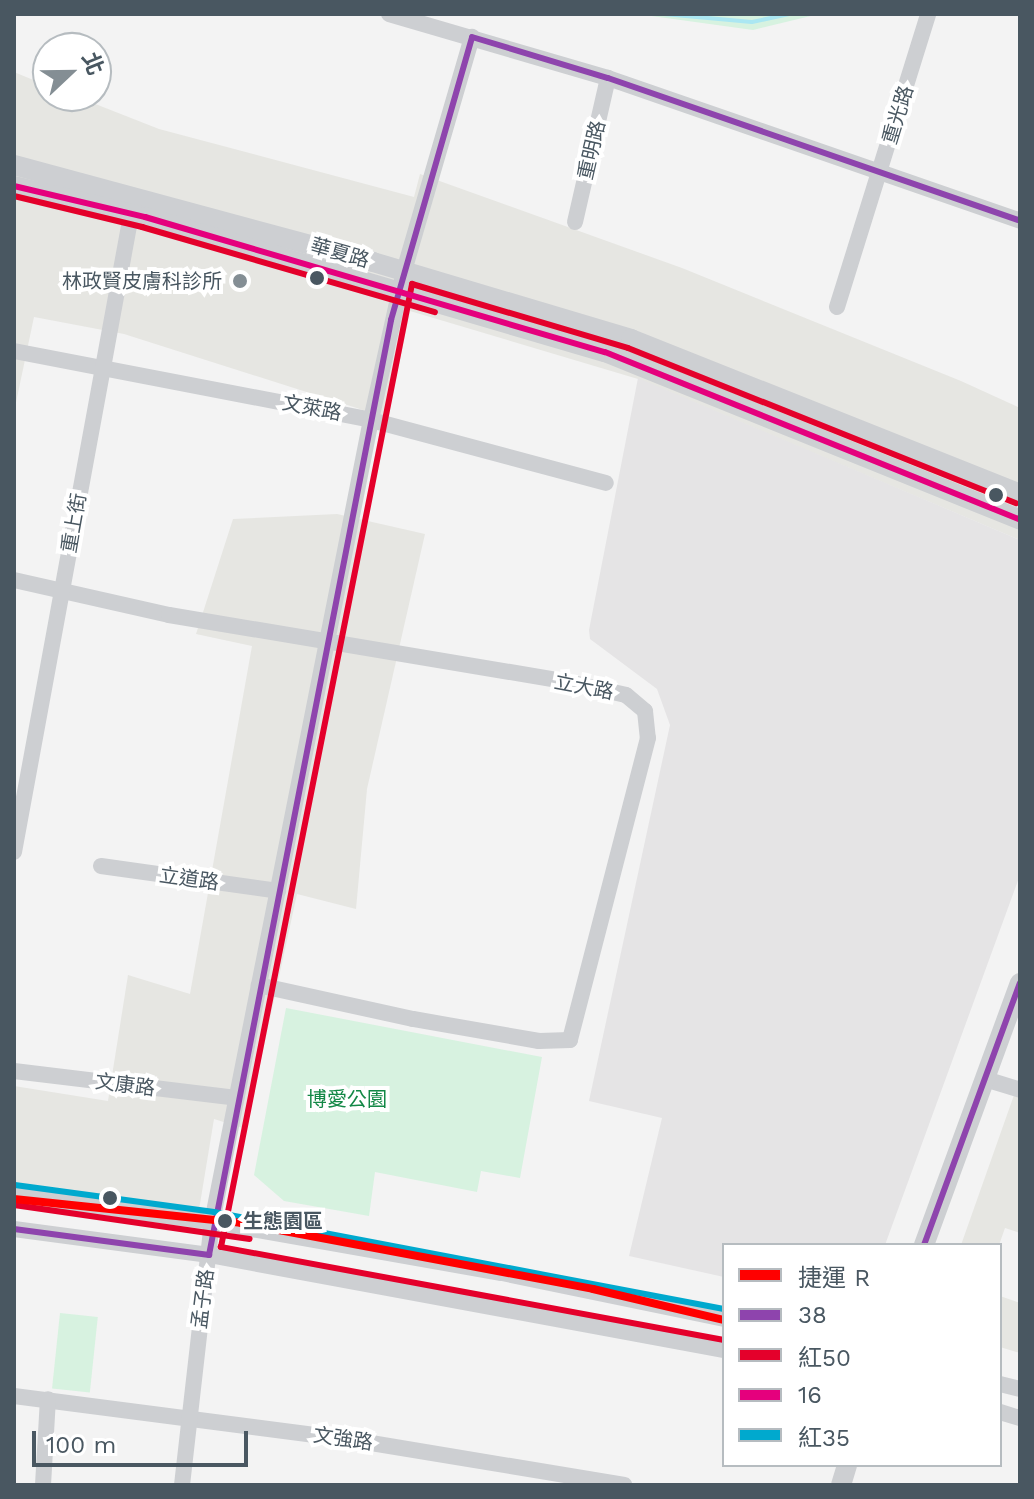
<!DOCTYPE html>
<html>
<head>
<meta charset="utf-8">
<style>
  body { margin:0 }
  #map { position:relative; width:1034px; height:1499px; overflow:hidden; background:#f3f3f3; font-family:"Work Sans","Noto Sans TC",sans-serif }
  div>[style] { position:absolute }
  .commercial>* { inset:0; background:#e6e6e2 }
  .education>* { inset:0; background:#e5e4e5 }
  .green>* { inset:0; background:#d7f2e0; transform-origin:0 0 }
  .stream>* { height:4px; margin:-2px; padding:0 2px; transform-origin:2px; border-radius:2px; background:#abe7f2 }
  .minor>* { height:16px; margin:-8px; padding:0 8px; transform-origin:8px; border-radius:8px; background:#cdcfd2 }
  .tertiary>* { height:20px; margin:-10px; padding:0 10px; transform-origin:10px; border-radius:10px; background:#cdcfd2 }
  .bus-1>* { height:6px; margin:-3px; padding:0 3px; transform-origin:3px; border-radius:3px; background:#8e44ad }
  .bus-2>* { height:6px; margin:-3px; padding:0 3px; transform-origin:3px; border-radius:3px; background:#e4002b }
  .bus-3>* { height:6px; margin:-3px; padding:0 3px; transform-origin:3px; border-radius:3px; background:#e5007d }
  .bus-4>* { height:6px; margin:-3px; padding:0 3px; transform-origin:3px; border-radius:3px; background:#00a9ce }
  .metro-1>* { height:8px; margin:-4px; padding:0 4px; transform-origin:4px; border-radius:4px; background:#f00 }
  .dots>* { width:22px; height:22px; translate:-50% -50%; box-sizing:border-box; border:4px solid #fff; border-radius:50% }
  span { translate:-50% -50%; white-space:nowrap; text-align:center; line-height:1.15; -webkit-text-stroke:8px #fff; paint-order:stroke }
  .street-label { font-size:20px; color:#495761 }
  .poi-label { font-size:20px; color:#495761 }
  .right { translate:-100% -50%; text-align:right }
  .park-label { font-size:20px; color:#138846 }
  .stop-label { font-size:20px; color:#495761; font-weight:700 }
  .left { translate:0 -50%; text-align:left }
  .frame { position:absolute; inset:0; border:16px solid #495761; pointer-events:none }
  .legend { position:absolute; left:722px; top:1243px; width:280px; height:224px; box-sizing:border-box; background:#fff; border:2px solid #b6bcc0; margin:0; padding:10px 14px; list-style:none; font-size:24px; color:#495761 }
  .legend li { display:flex; align-items:center; gap:16px; height:40px }
  .legend b { width:40px; border:2px solid #b6bcc0 }
  .north { position:absolute; left:32px; top:32px; width:80px; height:80px; box-sizing:border-box; background:#fff; border:2px solid #b6bcc0; border-radius:50%; rotate:68deg; font-size:22px; font-weight:700; line-height:32px; text-align:center; color:#495761 }
  .north::after { content:''; display:block; margin:auto; width:28px; height:36px; background:#848e94; clip-path:polygon(50% 0,100% 100%,50% 72%,0 100%) }
  .scale { position:absolute; left:32px; top:1431px; width:216px; height:36px; box-sizing:border-box; border:4px solid #495761; border-top:0; padding-left:10px; font-size:24px; line-height:28px; white-space:nowrap; color:#495761; -webkit-text-stroke:6px #fff; paint-order:stroke }
</style>
</head>
<body>
<div id="map">
  <div class="commercial">
    <div style="clip-path:polygon(14px 72px,48px 86px,48px 96px,75px 96px,159px 129px,414px 197px,420px 174px,682px 268px,961px 381px,1020px 408px,1020px 540px,638px 379px,410px 311px,388px 418px,124px 334px,34px 317px,14px 412px)"></div>
    <div style="clip-path:polygon(337px 514px,425px 534px,367px 789px,356px 909px,297px 894px,246px 1129px,214px 1119px,196px 1228px,14px 1205px,14px 1086px,108px 1101px,128px 975px,190px 994px,252px 646px,196px 634px,233px 519px)"></div>
    <div style="clip-path:polygon(1020px 1078px,1020px 1233px,1005px 1228px,999px 1245px,961px 1245px)"></div>
    <div style="clip-path:polygon(1000px 1296px,1020px 1303px,1020px 1353px,1000px 1347px)"></div>
  </div>
  <div class="education">
    <div style="clip-path:polygon(638px 378px,1020px 540px,1020px 875px,885px 1245px,724px 1245px,724px 1277px,629px 1256px,662px 1118px,589px 1101px,670px 725px,657px 689px,590px 639px,589px 630px)"></div>
  </div>
  <div class="green">
    <div style="clip-path:polygon(637px 14px,819px 14px,753px 30px)"></div>
    <div style="clip-path:polygon(286px 1008px,542px 1057px,520px 1178px,481px 1171px,477px 1192px,375px 1172px,369px 1216px,284px 1201px,254px 1175px)"></div>
    <div style="left:60px;top:1313px;width:38px;height:76px;rotate:6deg"></div>
  </div>
  <div class="stream">
    <div style="left:664px;top:14px;width:88px;rotate:5.2deg"></div>
    <div style="left:752px;top:22px;width:38px;rotate:-12deg"></div>
  </div>
  <div class="minor">
    <div style="left:389px;top:14px;width:228px;rotate:16.3deg"></div>
    <div style="left:608px;top:78px;width:436px;rotate:19.1deg"></div>
    <div style="left:575px;top:222px;width:148px;rotate:-77.1deg"></div>
    <div style="left:837px;top:307px;width:307px;rotate:-72.7deg"></div>
    <div style="left:14px;top:351px;width:364px;rotate:10.9deg"></div>
    <div style="left:371px;top:420px;width:243px;rotate:15deg"></div>
    <div style="left:14px;top:580px;width:159px;rotate:12.7deg"></div>
    <div style="left:169px;top:615px;width:405px;rotate:9.5deg"></div>
    <div style="left:568px;top:682px;width:59px;rotate:12.6deg"></div>
    <div style="left:626px;top:695px;width:25px;rotate:40deg"></div>
    <div style="left:645px;top:711px;width:27px;rotate:84deg"></div>
    <div style="left:648px;top:738px;width:312px;rotate:104.5deg"></div>
    <div style="left:570px;top:1040px;width:31px;rotate:178deg"></div>
    <div style="left:539px;top:1041px;width:128px;rotate:-170.1deg"></div>
    <div style="left:413px;top:1019px;width:158px;rotate:-167.6deg"></div>
    <div style="left:14px;top:852px;width:659px;rotate:-79.59deg"></div>
    <div style="left:101px;top:866px;width:179px;rotate:8deg"></div>
    <div style="left:14px;top:1071px;width:224px;rotate:6.9deg"></div>
    <div style="left:985px;top:1079px;width:37px;rotate:17deg"></div>
    <div style="left:14px;top:1195px;width:200px;rotate:7.8deg"></div>
    <div style="left:212px;top:1222px;width:294px;rotate:10deg"></div>
    <div style="left:502px;top:1273px;width:227px;rotate:11.7deg"></div>
    <div style="left:14px;top:1229px;width:197px;rotate:7.6deg"></div>
    <div style="left:209px;top:1255px;width:524px;rotate:10.45deg"></div>
    <div style="left:1000px;top:1384px;width:21px;rotate:14deg"></div>
    <div style="left:14px;top:1396px;width:342px;rotate:7.4deg"></div>
    <div style="left:353px;top:1440px;width:275px;rotate:9.4deg"></div>
    <div style="left:1000px;top:1412px;width:21px;rotate:17deg"></div>
    <div style="left:43px;top:1485px;width:86px;rotate:-86.7deg"></div>
    <div style="left:182px;top:1485px;width:265px;rotate:-83.5deg"></div>
    <div style="left:212px;top:1222px;width:818px;rotate:-78.79deg"></div>
    <div style="left:371px;top:420px;width:153px;rotate:-77.5deg"></div>
    <div style="left:404px;top:271px;width:244px;rotate:-73.8deg"></div>
  </div>
  <div class="tertiary">
    <div style="left:14px;top:165px;width:372px;rotate:15.1deg"></div>
    <div style="left:373px;top:262px;width:269px;rotate:16.6deg"></div>
    <div style="left:631px;top:339px;width:419px;rotate:21.7deg"></div>
    <div style="left:14px;top:186px;width:135px;rotate:13.3deg"></div>
    <div style="left:145px;top:217px;width:479px;rotate:16.4deg"></div>
    <div style="left:605px;top:352px;width:448px;rotate:22deg"></div>
    <div style="left:924px;top:1245px;width:279px;rotate:-69.9deg"></div>
    <div style="left:841px;top:1485px;width:21px;rotate:-73deg"></div>
  </div>
  <div class="bus-1">
    <div style="left:472px;top:37px;width:142px;rotate:16.8deg"></div>
    <div style="left:608px;top:78px;width:436px;rotate:19.1deg"></div>
    <div style="left:14px;top:1229px;width:197px;rotate:7.6deg"></div>
    <div style="left:209px;top:1255px;width:953px;rotate:-78.98deg"></div>
    <div style="left:391px;top:320px;width:294px;rotate:-74deg"></div>
    <div style="left:924px;top:1245px;width:279px;rotate:-69.9deg"></div>
  </div>
  <div class="bus-2">
    <div style="left:14px;top:196px;width:132px;rotate:13.6deg"></div>
    <div style="left:142px;top:227px;width:305px;rotate:16.2deg"></div>
    <div style="left:14px;top:1205px;width:238px;rotate:8.2deg"></div>
    <div style="left:724px;top:1340px;width:512px;rotate:-169.52deg"></div>
    <div style="left:221px;top:1247px;width:982px;rotate:-78.78deg"></div>
    <div style="left:412px;top:284px;width:225px;rotate:16.5deg"></div>
    <div style="left:628px;top:348px;width:418px;rotate:21.8deg"></div>
  </div>
  <div class="bus-3">
    <div style="left:14px;top:186px;width:135px;rotate:13.3deg"></div>
    <div style="left:145px;top:217px;width:479px;rotate:16.4deg"></div>
    <div style="left:605px;top:352px;width:448px;rotate:22deg"></div>
  </div>
  <div class="bus-4">
    <div style="left:15px;top:1185px;width:201px;rotate:7.7deg"></div>
    <div style="left:214px;top:1212px;width:519px;rotate:10.77deg"></div>
  </div>
  <div class="metro-1">
    <div style="left:14px;top:1199px;width:228px;rotate:6deg"></div>
    <div style="left:241px;top:1223px;width:358px;rotate:10.6deg"></div>
    <div style="left:593px;top:1289px;width:135px;rotate:13.3deg"></div>
  </div>
  <div class="dots">
    <div style="left:317px;top:278px;background:#495761"></div>
    <div style="left:240px;top:281px;background:#848e94"></div>
    <div style="left:996px;top:495px;background:#495761"></div>
    <div style="left:110px;top:1198px;background:#495761"></div>
    <div style="left:225px;top:1221px;background:#495761"></div>
  </div>
  <div class="street-label">
    <span style="left:898px;top:115px;rotate:-73deg">重光路</span>
    <span style="left:592px;top:150px;rotate:-77deg">重明路</span>
    <span style="left:340px;top:253px;rotate:16deg">華夏路</span>
    <span style="left:312px;top:408px;rotate:11deg">文萊路</span>
    <span style="left:74px;top:523px;rotate:-80deg">重上街</span>
    <span style="left:584px;top:687px;rotate:11deg">立大路</span>
    <span style="left:189px;top:879px;rotate:8deg">立道路</span>
    <span style="left:125px;top:1085px;rotate:7deg">文康路</span>
    <span style="left:203px;top:1299px;rotate:-83deg">孟子路</span>
    <span style="left:343px;top:1439px;rotate:8deg">文強路</span>
  </div>
  <div class="poi-label">
    <span class="right" style="left:222px;top:281px">林政賢皮膚科診所</span>
  </div>
  <div class="park-label">
    <span style="left:347px;top:1099px">博愛公園</span>
  </div>
  <div class="stop-label">
    <span class="left" style="left:243px;top:1221px">生態園區</span>
  </div>
  <div class="frame"></div>
  <ul class="legend">
  <li><b style="height:10px;background:#f00"></b>捷運 R</li>
  <li><b style="height:10px;background:#8e44ad"></b>38</li>
  <li><b style="height:10px;background:#e4002b"></b>紅50</li>
  <li><b style="height:10px;background:#e5007d"></b>16</li>
  <li><b style="height:10px;background:#00a9ce"></b>紅35</li>
  </ul>
  <div class="north">北</div>
  <div class="scale">100 m</div>
</div>
</body>
</html>
